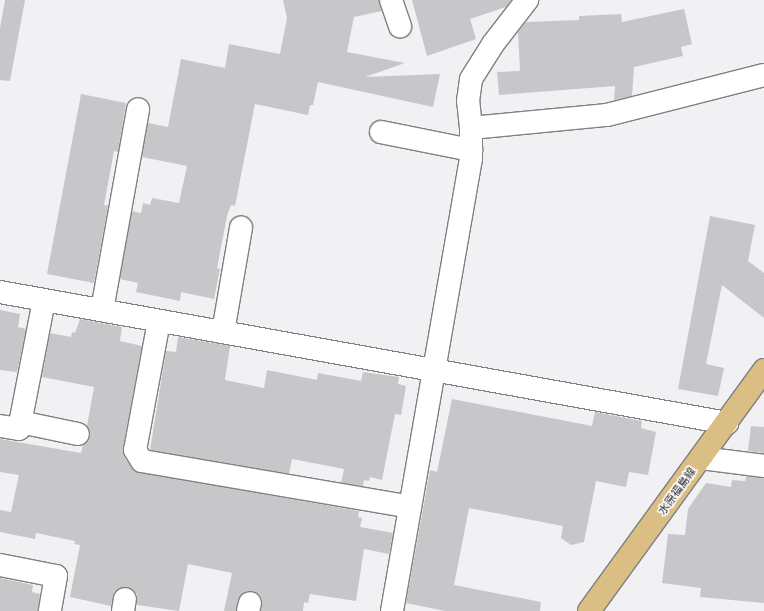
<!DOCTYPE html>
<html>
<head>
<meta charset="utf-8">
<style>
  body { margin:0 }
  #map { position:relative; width:764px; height:611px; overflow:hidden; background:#f1f1f4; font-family:"Playfair Display","Noto Sans JP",serif }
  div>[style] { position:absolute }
  .building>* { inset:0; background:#c7c7ca }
  .roads { filter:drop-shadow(1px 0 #7f8083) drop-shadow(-1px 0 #7f8083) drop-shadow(0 1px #7f8083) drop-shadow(0 -1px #7f8083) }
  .minor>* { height:22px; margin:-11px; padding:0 11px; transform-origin:11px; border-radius:11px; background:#fff }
  .major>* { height:22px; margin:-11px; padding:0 11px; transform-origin:11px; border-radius:11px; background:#dbbe83 }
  span { translate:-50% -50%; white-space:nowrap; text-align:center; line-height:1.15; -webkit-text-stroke:3px #fff; paint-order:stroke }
  .street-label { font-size:11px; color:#2f2f31 }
</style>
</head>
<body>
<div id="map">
  <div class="building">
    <div style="clip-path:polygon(5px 0,25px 0,10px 81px,0 80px,0 28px)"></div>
    <div style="clip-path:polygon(283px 0,379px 0,382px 11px,354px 17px,347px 52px,405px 63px,365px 77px,440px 74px,433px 107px,318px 82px,313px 105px,310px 105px,308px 115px,255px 104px,235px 206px,231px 205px,227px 216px,217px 268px,220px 269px,214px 299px,181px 292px,180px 301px,136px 292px,138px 283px,120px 279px,132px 211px,141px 213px,143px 203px,150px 205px,152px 198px,179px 203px,187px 166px,142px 157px,148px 123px,168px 127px,181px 59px,225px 68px,229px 44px,280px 54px,287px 18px)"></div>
    <div style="clip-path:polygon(412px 0,511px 0,506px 7px,470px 19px,476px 39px,427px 56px)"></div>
    <div style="clip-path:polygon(684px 9px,692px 44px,681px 47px,683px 56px,634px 67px,632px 96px,614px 100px,615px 86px,499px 95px,497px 72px,520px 71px,518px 32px,526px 22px,579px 20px,579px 16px,621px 14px,622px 22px)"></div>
    <div style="clip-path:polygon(81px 94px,126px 103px,118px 152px,114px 151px,104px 205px,108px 206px,94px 283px,47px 274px)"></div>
    <div style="clip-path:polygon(710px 216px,755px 225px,748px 261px,764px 273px,764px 318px,722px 285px,706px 364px,724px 368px,718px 396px,678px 389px)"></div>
    <div style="clip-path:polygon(0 310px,20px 314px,18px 327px,26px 329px,17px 372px,0 370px)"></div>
    <div style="clip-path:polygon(80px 319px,122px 327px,120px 341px,142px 346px,123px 448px,124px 457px,135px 471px,359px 511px,358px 517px,362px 518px,360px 527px,393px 533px,389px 554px,364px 549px,356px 601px,310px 594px,308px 603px,304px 602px,303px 611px,261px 611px,262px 600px,259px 594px,247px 591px,238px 600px,236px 611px,224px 611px,232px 573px,188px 564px,179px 611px,137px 605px,137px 594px,127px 587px,115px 591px,111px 606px,70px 597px,80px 545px,74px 544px,75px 541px,36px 533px,35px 539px,0 532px,0 510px,11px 512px,19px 475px,0 472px,0 439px,81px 453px,83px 445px,90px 437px,87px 426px,94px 387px,42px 377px,50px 333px,71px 337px,72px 332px,75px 333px)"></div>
    <div style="clip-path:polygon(178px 337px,230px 346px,225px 380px,264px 388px,267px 370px,317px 380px,318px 373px,361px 381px,363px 372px,399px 377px,398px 384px,406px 386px,401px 415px,395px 414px,382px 480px,370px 477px,369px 481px,364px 480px,363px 486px,341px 483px,344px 469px,292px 459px,289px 474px,150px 450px,166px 351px,176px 352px)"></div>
    <div style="clip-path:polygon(452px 399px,592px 426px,595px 412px,642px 421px,641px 428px,656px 432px,648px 475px,629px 472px,626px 487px,596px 481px,584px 542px,571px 545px,561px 538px,563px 526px,469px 508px,454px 585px,541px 602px,540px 611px,445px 611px,406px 603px,430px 470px,437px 472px)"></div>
    <div style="clip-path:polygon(751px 426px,764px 427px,764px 453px,748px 451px)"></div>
    <div style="clip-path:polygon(746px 476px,764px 478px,764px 603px,700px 597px,701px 588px,662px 583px,668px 534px,685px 535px,688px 509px,706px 483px,731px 487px,732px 480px,745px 481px)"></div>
    <div style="clip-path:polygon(0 578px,33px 585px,32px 592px,40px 594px,38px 611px,0 611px)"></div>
  </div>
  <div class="roads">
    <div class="minor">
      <div style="left:391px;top:0;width:28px;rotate:71deg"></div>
      <div style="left:471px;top:128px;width:27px;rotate:-96deg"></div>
      <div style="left:468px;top:101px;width:22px;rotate:-82deg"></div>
      <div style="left:471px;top:79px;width:41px;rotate:-57.8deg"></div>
      <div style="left:493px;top:44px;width:56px;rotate:-52.3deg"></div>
      <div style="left:381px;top:132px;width:92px;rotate:11.3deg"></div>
      <div style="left:0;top:292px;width:739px;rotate:10.21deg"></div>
      <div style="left:102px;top:310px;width:204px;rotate:-79.8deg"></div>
      <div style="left:159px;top:321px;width:131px;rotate:100.5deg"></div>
      <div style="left:135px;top:450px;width:13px;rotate:58deg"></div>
      <div style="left:142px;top:461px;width:272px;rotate:9.7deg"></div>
      <div style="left:223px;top:332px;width:106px;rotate:-80.2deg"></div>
      <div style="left:20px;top:422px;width:59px;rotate:11.7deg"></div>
      <div style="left:0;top:426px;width:19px;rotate:9deg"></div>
      <div style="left:19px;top:429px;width:131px;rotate:-79deg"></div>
      <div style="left:701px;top:458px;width:64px;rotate:7.2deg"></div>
      <div style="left:0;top:565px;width:57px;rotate:11.1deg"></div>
      <div style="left:56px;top:576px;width:36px;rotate:100deg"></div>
      <div style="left:123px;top:611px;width:12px;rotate:-81deg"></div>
      <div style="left:248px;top:611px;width:8px;rotate:-76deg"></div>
      <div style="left:392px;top:611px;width:459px;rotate:-80.1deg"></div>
      <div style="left:471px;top:159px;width:31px;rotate:-90deg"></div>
      <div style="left:471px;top:128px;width:137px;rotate:-5.5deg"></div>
      <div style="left:607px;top:115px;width:162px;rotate:-14.3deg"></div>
    </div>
    <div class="major">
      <div style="left:589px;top:611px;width:298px;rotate:-54deg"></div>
    </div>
  </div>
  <div class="street-label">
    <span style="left:677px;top:491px;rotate:-54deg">水原福島線</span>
  </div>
</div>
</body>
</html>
